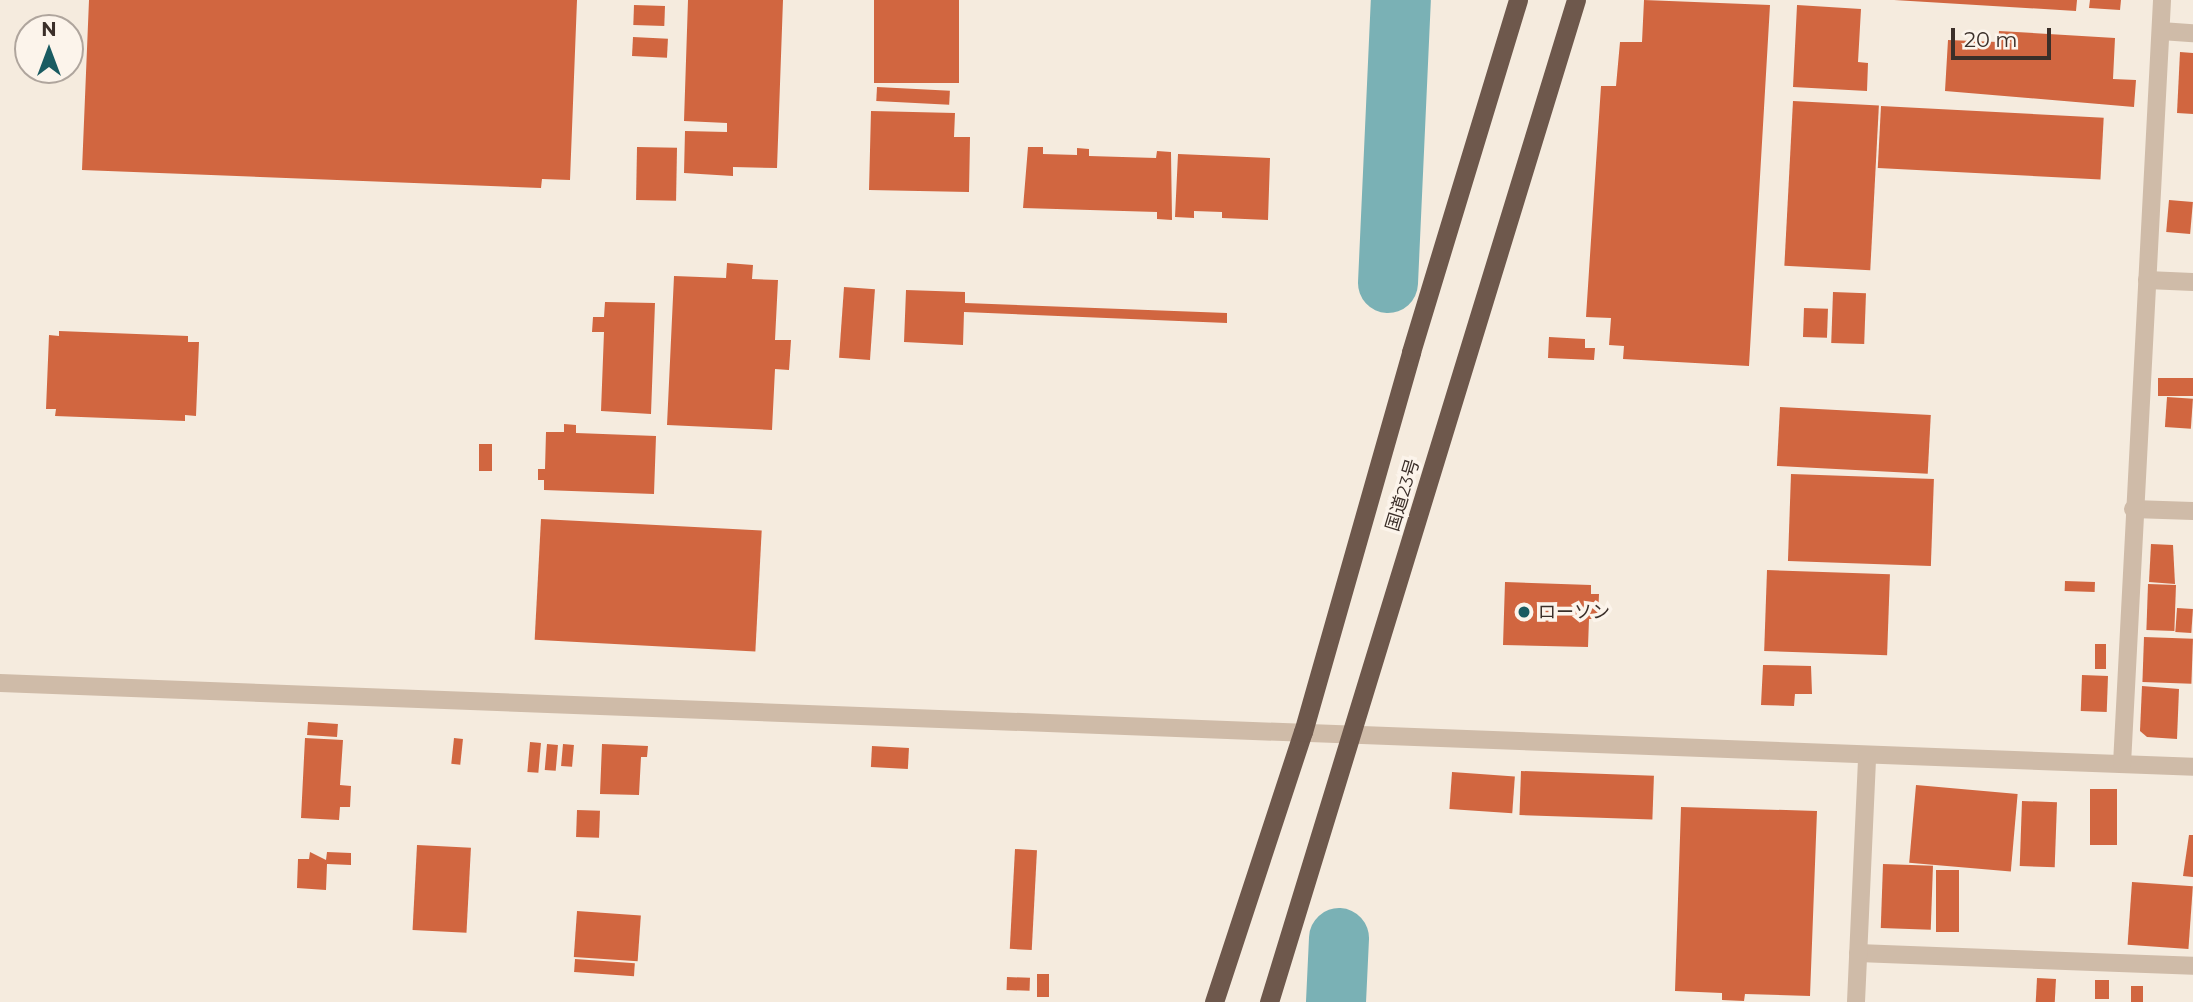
<!DOCTYPE html>
<html>
<head>
<meta charset="utf-8">
<style>
  body { margin:0 }
  #map { position:relative; width:2193px; height:1002px; overflow:hidden; background:#f5ebde; font-family:Montserrat,"Noto Sans JP",sans-serif }
  div>[style] { position:absolute }
  .river>* { height:60px; margin:-30px; padding:0 30px; transform-origin:30px; border-radius:30px; background:#7ab1b5 }
  .building>* { inset:0; background:#d16640; transform-origin:0 0 }
  .minor>* { height:18px; margin:-9px; padding:0 9px; transform-origin:9px; border-radius:9px; background:#cfbba8 }
  .trunk>* { height:19px; margin:-9.5px; padding:0 9.5px; transform-origin:9.5px; border-radius:9.5px; background:#6e584c }
  .dots>* { width:19px; height:19px; translate:-50% -50%; box-sizing:border-box; border:4px solid #fcf4eb; border-radius:50% }
  span { translate:-50% -50%; white-space:nowrap; text-align:center; line-height:1.15; -webkit-text-stroke:7px #fcf4eb; paint-order:stroke }
  .street-label { font-size:18px; color:#3b2f29 }
  .poi-label { font-size:18px; color:#3b2f29 }
  .left { translate:0 -50%; text-align:left }
  .north { position:absolute; left:14px; top:14px; width:70px; height:70px; box-sizing:border-box; background:#fcf4eb; border:2px solid #afa59d; border-radius:50%; rotate:0deg; font-size:19px; font-weight:700; line-height:28px; text-align:center; color:#3b2f29 }
  .north::after { content:''; display:block; margin:auto; width:24px; height:32px; background:#1a5b61; clip-path:polygon(50% 0,100% 100%,50% 72%,0 100%) }
  .scale { position:absolute; left:1951px; top:28px; width:100px; height:32px; box-sizing:border-box; border:4px solid #3b2f29; border-top:0; padding-left:9px; font-size:21px; line-height:24px; white-space:nowrap; color:#3b2f29; -webkit-text-stroke:5px #fcf4eb; paint-order:stroke }
</style>
</head>
<body>
<div id="map">
  <div class="river">
    <div style="left:1388px;top:283px;width:283px;rotate:-87.4deg"></div>
    <div style="left:1336px;top:1002px;width:64px;rotate:-87.3deg"></div>
  </div>
  <div class="building">
    <div style="clip-path:polygon(89px 0,577px 0,570px 180px,542px 179px,541px 188px,82px 170px)"></div>
    <div style="clip-path:polygon(688px 0,783px 0,777px 168px,733px 167px,733px 176px,684px 173px,685px 131px,727px 132px,727px 123px,684px 121px)"></div>
    <div style="left:874px;top:0;width:85px;height:83px"></div>
    <div style="clip-path:polygon(1644px 0,1770px 5px,1749px 366px,1623px 359px,1624px 346px,1609px 345px,1611px 318px,1586px 317px,1601px 86px,1616px 86px,1620px 42px,1642px 42px)"></div>
    <div style="clip-path:polygon(1894px 0,2077px 0,2076px 11px)"></div>
    <div style="clip-path:polygon(2090px 0,2121px 0,2120px 10px,2089px 8px)"></div>
    <div style="left:634px;top:5px;width:31px;height:20px;rotate:2deg"></div>
    <div style="clip-path:polygon(1797px 5px,1861px 9px,1858px 62px,1868px 63px,1867px 91px,1793px 87px)"></div>
    <div style="clip-path:polygon(1999px 31px,2115px 38px,2113px 79px,2136px 80px,2134px 107px,1945px 91px,1948px 40px,1998px 42px)"></div>
    <div style="left:633px;top:37px;width:35px;height:19px;rotate:3deg"></div>
    <div style="clip-path:polygon(2180px 52px,2193px 53px,2193px 114px,2177px 113px)"></div>
    <div style="left:877px;top:87px;width:73px;height:14px;rotate:3deg"></div>
    <div style="left:1793px;top:101px;width:86px;height:165px;rotate:3deg"></div>
    <div style="left:1881px;top:106px;width:223px;height:62px;rotate:3deg"></div>
    <div style="clip-path:polygon(871px 111px,955px 113px,954px 137px,970px 137px,969px 192px,869px 190px)"></div>
    <div style="left:637px;top:147px;width:40px;height:53px;rotate:1deg"></div>
    <div style="clip-path:polygon(1028px 147px,1043px 147px,1043px 154px,1077px 155px,1077px 148px,1089px 149px,1089px 156px,1156px 158px,1157px 151px,1171px 152px,1172px 220px,1157px 219px,1157px 212px,1023px 208px)"></div>
    <div style="clip-path:polygon(1178px 154px,1270px 158px,1268px 220px,1222px 218px,1222px 212px,1194px 211px,1194px 218px,1175px 217px)"></div>
    <div style="left:2169px;top:200px;width:24px;height:32px;rotate:5deg"></div>
    <div style="clip-path:polygon(727px 263px,753px 265px,752px 279px,778px 280px,775px 340px,791px 340px,789px 370px,775px 369px,772px 430px,667px 425px,674px 276px,726px 278px)"></div>
    <div style="left:844px;top:287px;width:31px;height:71px;rotate:4deg"></div>
    <div style="clip-path:polygon(906px 290px,965px 292px,965px 303px,1227px 313px,1227px 323px,964px 312px,963px 345px,904px 342px)"></div>
    <div style="left:1833px;top:292px;width:33px;height:51px;rotate:2deg"></div>
    <div style="clip-path:polygon(605px 302px,655px 303px,651px 414px,601px 411px,604px 332px,592px 332px,593px 317px,604px 317px)"></div>
    <div style="left:1804px;top:308px;width:24px;height:29px;rotate:2deg"></div>
    <div style="clip-path:polygon(59px 331px,188px 336px,188px 342px,199px 342px,196px 416px,185px 415px,185px 421px,55px 416px,56px 409px,46px 409px,49px 335px,59px 336px)"></div>
    <div style="clip-path:polygon(1549px 337px,1585px 339px,1585px 348px,1595px 348px,1594px 360px,1548px 358px)"></div>
    <div style="left:2158px;top:378px;width:35px;height:18px"></div>
    <div style="left:2167px;top:397px;width:26px;height:30px;rotate:4deg"></div>
    <div style="left:1780px;top:407px;width:151px;height:59px;rotate:3deg"></div>
    <div style="clip-path:polygon(564px 424px,576px 425px,576px 433px,656px 436px,654px 494px,544px 490px,544px 480px,538px 480px,538px 469px,545px 469px,546px 432px,564px 432px)"></div>
    <div style="left:479px;top:444px;width:13px;height:27px"></div>
    <div style="left:1791px;top:474px;width:143px;height:87px;rotate:2deg"></div>
    <div style="left:541px;top:519px;width:221px;height:121px;rotate:3deg"></div>
    <div style="clip-path:polygon(2151px 544px,2173px 545px,2175px 584px,2149px 582px)"></div>
    <div style="left:1767px;top:570px;width:123px;height:81px;rotate:2deg"></div>
    <div style="left:2065px;top:581px;width:30px;height:10px;rotate:2deg"></div>
    <div style="clip-path:polygon(1505px 582px,1591px 585px,1591px 594px,1599px 594px,1598px 619px,1589px 619px,1588px 647px,1503px 645px)"></div>
    <div style="left:2148px;top:584px;width:28px;height:46px;rotate:2deg"></div>
    <div style="left:2177px;top:608px;width:16px;height:24px;rotate:4deg"></div>
    <div style="left:2144px;top:637px;width:49px;height:45px;rotate:2deg"></div>
    <div style="left:2095px;top:644px;width:11px;height:25px"></div>
    <div style="clip-path:polygon(1763px 665px,1811px 666px,1812px 694px,1795px 694px,1794px 706px,1761px 705px)"></div>
    <div style="left:2082px;top:675px;width:26px;height:36px;rotate:2deg"></div>
    <div style="clip-path:polygon(2142px 686px,2179px 689px,2177px 739px,2147px 737px,2140px 731px)"></div>
    <div style="left:308px;top:722px;width:30px;height:13px;rotate:4deg"></div>
    <div style="clip-path:polygon(305px 738px,343px 740px,340px 785px,351px 786px,350px 807px,340px 807px,339px 820px,301px 818px)"></div>
    <div style="left:454px;top:738px;width:9px;height:26px;rotate:6deg"></div>
    <div style="left:530px;top:742px;width:11px;height:30px;rotate:5deg"></div>
    <div style="left:547px;top:744px;width:11px;height:26px;rotate:5deg"></div>
    <div style="left:563px;top:744px;width:11px;height:22px;rotate:5deg"></div>
    <div style="clip-path:polygon(602px 744px,648px 746px,647px 757px,641px 757px,639px 795px,600px 794px)"></div>
    <div style="left:872px;top:746px;width:37px;height:21px;rotate:3deg"></div>
    <div style="left:1521px;top:771px;width:133px;height:44px;rotate:2deg"></div>
    <div style="left:1452px;top:772px;width:63px;height:37px;rotate:4deg"></div>
    <div style="left:1916px;top:785px;width:102px;height:78px;rotate:5deg"></div>
    <div style="left:2090px;top:789px;width:27px;height:56px"></div>
    <div style="left:2022px;top:801px;width:35px;height:65px;rotate:2deg"></div>
    <div style="clip-path:polygon(1681px 807px,1817px 811px,1810px 996px,1745px 994px,1744px 1001px,1722px 1000px,1722px 993px,1675px 991px)"></div>
    <div style="left:577px;top:810px;width:23px;height:27px;rotate:2deg"></div>
    <div style="clip-path:polygon(2189px 835px,2193px 835px,2193px 877px,2183px 876px)"></div>
    <div style="left:417px;top:845px;width:54px;height:85px;rotate:3deg"></div>
    <div style="left:1015px;top:849px;width:22px;height:100px;rotate:3deg"></div>
    <div style="clip-path:polygon(310px 852px,326px 860px,327px 852px,351px 853px,351px 865px,327px 864px,326px 890px,297px 888px,298px 859px,309px 859px)"></div>
    <div style="left:1883px;top:864px;width:50px;height:64px;rotate:2deg"></div>
    <div style="left:1936px;top:870px;width:23px;height:62px"></div>
    <div style="left:2132px;top:882px;width:61px;height:63px;rotate:4deg"></div>
    <div style="left:577px;top:911px;width:64px;height:46px;rotate:4deg"></div>
    <div style="left:575px;top:959px;width:60px;height:13px;rotate:4deg"></div>
    <div style="left:1037px;top:974px;width:12px;height:23px"></div>
    <div style="left:1007px;top:977px;width:23px;height:13px;rotate:2deg"></div>
    <div style="left:2037px;top:978px;width:19px;height:24px;rotate:3deg"></div>
    <div style="left:2095px;top:980px;width:14px;height:19px"></div>
    <div style="left:2131px;top:986px;width:12px;height:16px"></div>
  </div>
  <div class="minor">
    <div style="left:2161px;top:31px;width:32px;rotate:4deg"></div>
    <div style="left:2147px;top:280px;width:46px;rotate:2.5deg"></div>
    <div style="left:2133px;top:509px;width:60px;rotate:1.9deg"></div>
    <div style="left:0;top:683px;width:2195px;rotate:2.19deg"></div>
    <div style="left:2122px;top:764px;width:765px;rotate:-87deg"></div>
    <div style="left:1858px;top:953px;width:335px;rotate:2.2deg"></div>
    <div style="left:1856px;top:1002px;width:246px;rotate:-87.4deg"></div>
  </div>
  <div class="trunk">
    <div style="left:1214px;top:1002px;width:284px;rotate:-71.8deg"></div>
    <div style="left:1303px;top:732px;width:395px;rotate:-74.1deg"></div>
    <div style="left:1411px;top:352px;width:368px;rotate:-73.1deg"></div>
    <div style="left:1269px;top:1002px;width:1048px;rotate:-72.97deg"></div>
  </div>
  <div class="dots">
    <div style="left:1524px;top:612px;background:#1a5b61"></div>
  </div>
  <div class="street-label">
    <span style="left:1403px;top:495px;rotate:-73deg">国道23号</span>
  </div>
  <div class="poi-label">
    <span class="left" style="left:1538px;top:612px">ローソン</span>
  </div>
  <div class="north">N</div>
  <div class="scale">20 m</div>
</div>
</body>
</html>
